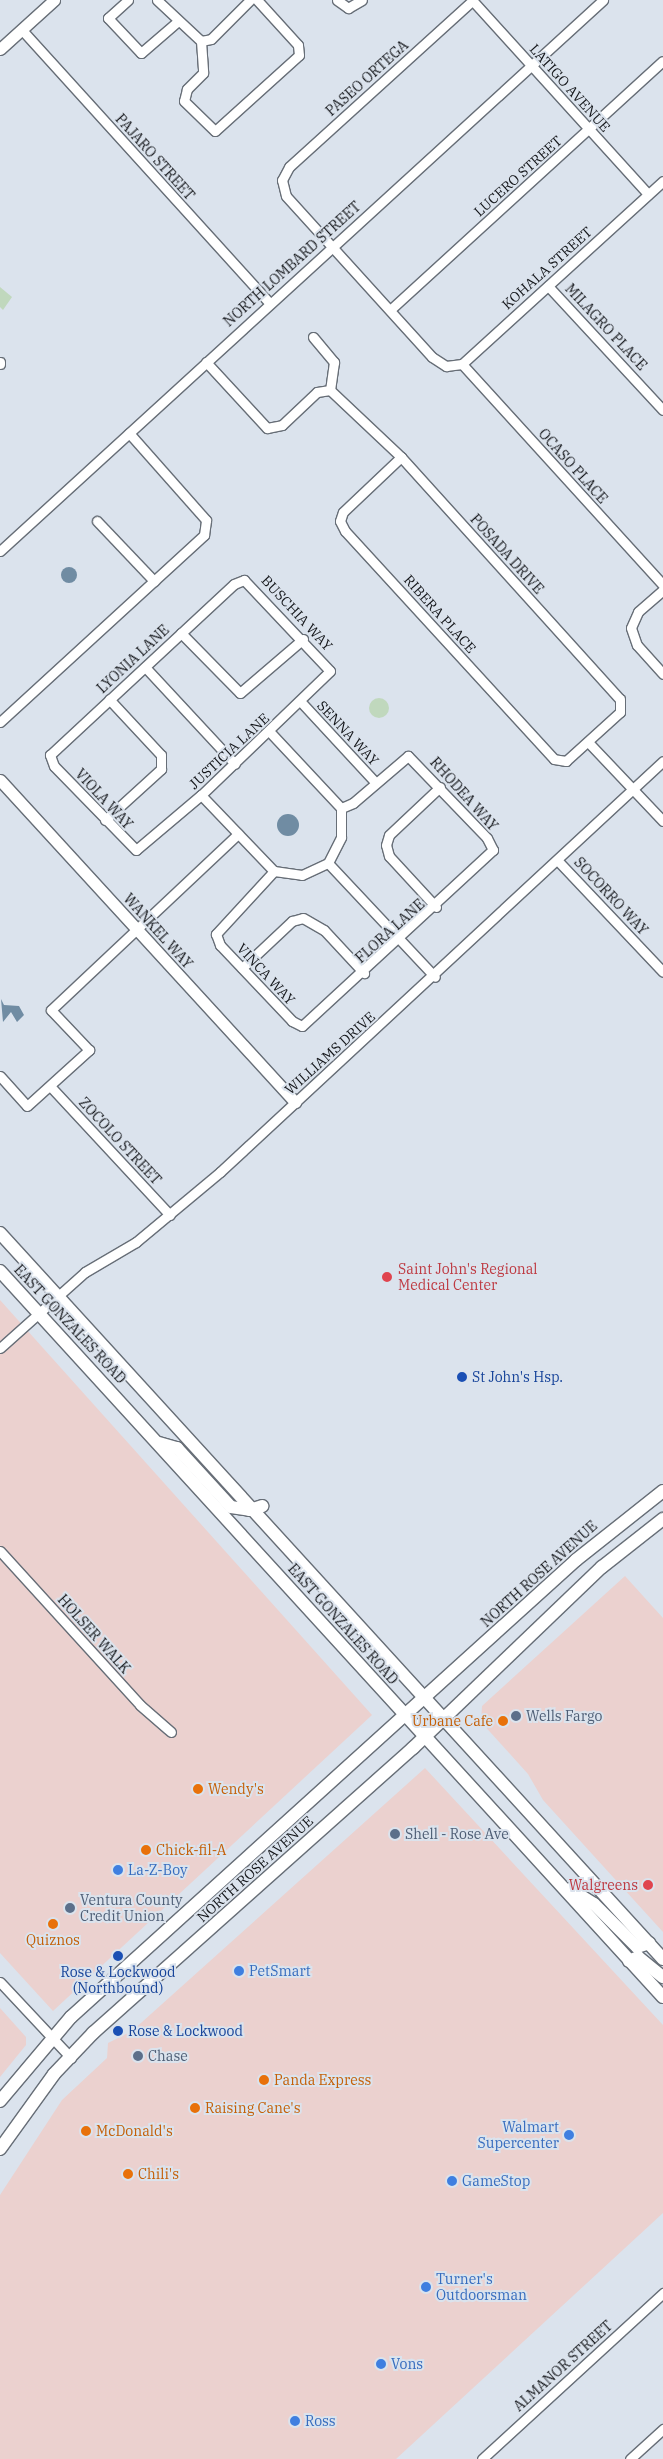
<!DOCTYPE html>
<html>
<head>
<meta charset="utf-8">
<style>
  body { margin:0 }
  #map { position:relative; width:663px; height:2459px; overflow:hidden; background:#dbe3ed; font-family:"IBM Plex Serif",serif }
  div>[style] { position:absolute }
  .commercial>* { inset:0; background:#ebd1cf }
  .green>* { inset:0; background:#c0d8bd }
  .round { border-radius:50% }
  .water>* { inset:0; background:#708ca3 }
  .roads { filter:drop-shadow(1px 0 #676e77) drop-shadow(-1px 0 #676e77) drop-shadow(0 1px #676e77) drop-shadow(0 -1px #676e77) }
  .minor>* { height:9px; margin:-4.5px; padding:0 4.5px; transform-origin:4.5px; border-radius:4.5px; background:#fff }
  .tertiary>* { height:11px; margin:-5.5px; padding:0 5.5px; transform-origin:5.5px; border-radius:5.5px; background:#fff }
  .secondary>* { height:12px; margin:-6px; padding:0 6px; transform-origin:6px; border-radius:6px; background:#fff }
  .dots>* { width:14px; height:14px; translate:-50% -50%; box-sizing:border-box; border:2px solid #dbe3ed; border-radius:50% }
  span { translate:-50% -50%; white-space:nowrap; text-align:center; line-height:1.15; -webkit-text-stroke:4px #dbe3ed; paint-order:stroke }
  .street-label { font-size:14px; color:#121418 }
  .health-label { font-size:14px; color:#be3a42 }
  .left { translate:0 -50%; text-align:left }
  .right { translate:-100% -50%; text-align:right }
  .transit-label { font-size:14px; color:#164399 }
  .service-label { font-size:14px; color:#4e5e75 }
  .food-label { font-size:14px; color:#c56008 }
  .shop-label { font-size:14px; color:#366cbe }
</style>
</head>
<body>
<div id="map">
  <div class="commercial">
    <div style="clip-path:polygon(0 1300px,372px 1715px,53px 2011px,0 1953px)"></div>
    <div style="clip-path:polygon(625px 1576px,663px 1618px,663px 1932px,543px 1800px,528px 1774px,481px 1722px,482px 1706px)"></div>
    <div style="clip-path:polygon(425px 1768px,663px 2025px,663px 2213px,396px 2459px,0 2459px,0 2195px,62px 2100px,107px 2058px,108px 2043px,132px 2031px)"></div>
    <div style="clip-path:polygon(0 2008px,26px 2037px,26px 2045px,0 2077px)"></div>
  </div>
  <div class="green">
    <div style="clip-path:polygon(0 287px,12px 297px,3px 310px,0 307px)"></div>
    <div class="round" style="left:369px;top:698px;width:20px;height:20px"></div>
  </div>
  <div class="water">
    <div class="round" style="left:61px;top:567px;width:16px;height:16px"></div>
    <div class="round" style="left:277px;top:814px;width:22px;height:22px"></div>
    <div style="clip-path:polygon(1px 999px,4px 1005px,19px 1006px,24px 1015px,17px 1022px,11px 1012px,3px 1022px)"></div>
  </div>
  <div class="roads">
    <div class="minor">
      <div style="left:128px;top:0;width:27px;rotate:138deg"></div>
      <div style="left:108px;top:18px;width:48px;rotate:46.7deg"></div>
      <div style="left:141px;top:53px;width:48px;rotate:-40.7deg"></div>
      <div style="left:157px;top:0;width:60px;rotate:43deg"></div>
      <div style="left:201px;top:41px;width:32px;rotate:86deg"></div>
      <div style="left:203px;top:73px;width:23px;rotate:135deg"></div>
      <div style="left:187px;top:89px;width:12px;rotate:104deg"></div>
      <div style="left:184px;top:101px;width:43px;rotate:44.1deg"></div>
      <div style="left:215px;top:131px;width:113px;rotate:-42.1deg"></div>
      <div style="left:299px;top:55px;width:10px;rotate:-96deg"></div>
      <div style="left:298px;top:45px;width:61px;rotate:-132.3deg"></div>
      <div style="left:337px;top:0;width:14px;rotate:36deg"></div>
      <div style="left:348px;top:8px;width:16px;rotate:-30deg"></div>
      <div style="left:472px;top:0;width:262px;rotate:47.8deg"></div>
      <div style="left:473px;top:0;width:248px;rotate:137.8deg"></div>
      <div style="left:289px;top:167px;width:15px;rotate:118deg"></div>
      <div style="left:282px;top:180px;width:16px;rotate:76deg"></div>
      <div style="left:286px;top:196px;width:217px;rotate:47.8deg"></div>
      <div style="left:432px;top:357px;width:17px;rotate:33deg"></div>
      <div style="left:446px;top:366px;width:16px;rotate:-7deg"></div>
      <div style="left:462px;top:364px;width:272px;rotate:-42.3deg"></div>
      <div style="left:22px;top:30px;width:367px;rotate:47.8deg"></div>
      <div style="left:201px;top:41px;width:10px;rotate:-11deg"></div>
      <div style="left:211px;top:39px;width:55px;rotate:-45deg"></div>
      <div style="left:548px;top:286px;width:169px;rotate:47.2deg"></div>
      <div style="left:390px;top:310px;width:369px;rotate:-42.4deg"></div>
      <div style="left:313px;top:337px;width:33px;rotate:50deg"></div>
      <div style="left:334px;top:362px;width:28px;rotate:98deg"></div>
      <div style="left:330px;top:390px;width:98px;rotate:43.3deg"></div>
      <div style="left:401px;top:457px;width:326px;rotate:47.9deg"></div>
      <div style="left:620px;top:699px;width:13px;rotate:90deg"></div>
      <div style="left:620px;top:712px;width:73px;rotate:137.8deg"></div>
      <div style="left:566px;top:761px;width:12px;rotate:-171deg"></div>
      <div style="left:554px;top:759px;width:309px;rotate:-132.5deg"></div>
      <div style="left:345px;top:531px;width:11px;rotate:-117deg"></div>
      <div style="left:340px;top:521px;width:9px;rotate:-72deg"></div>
      <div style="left:343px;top:512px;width:80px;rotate:-43.5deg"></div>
      <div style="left:0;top:362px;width:2px;rotate:90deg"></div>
      <div style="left:206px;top:362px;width:90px;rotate:47.3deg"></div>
      <div style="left:267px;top:428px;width:15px;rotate:-11deg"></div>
      <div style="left:282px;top:425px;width:48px;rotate:-43.3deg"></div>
      <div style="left:317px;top:392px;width:13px;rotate:-9deg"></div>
      <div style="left:462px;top:364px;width:299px;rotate:47.7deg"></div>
      <div style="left:97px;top:521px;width:83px;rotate:46.5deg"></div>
      <div style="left:0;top:551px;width:817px;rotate:-42.42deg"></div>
      <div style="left:244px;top:580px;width:125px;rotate:46.6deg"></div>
      <div style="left:330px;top:671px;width:179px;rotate:136.1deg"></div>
      <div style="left:201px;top:795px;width:85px;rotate:139.8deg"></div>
      <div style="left:136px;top:850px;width:117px;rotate:-134.3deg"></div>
      <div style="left:54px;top:766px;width:12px;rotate:-110deg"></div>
      <div style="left:50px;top:755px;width:251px;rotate:-42.9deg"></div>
      <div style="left:234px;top:584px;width:11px;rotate:-22deg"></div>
      <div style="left:663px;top:590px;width:33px;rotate:139deg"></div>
      <div style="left:638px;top:612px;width:17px;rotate:114deg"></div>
      <div style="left:631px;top:628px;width:18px;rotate:71deg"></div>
      <div style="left:637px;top:645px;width:39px;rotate:48deg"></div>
      <div style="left:181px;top:633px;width:84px;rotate:45.5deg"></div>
      <div style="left:240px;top:693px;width:83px;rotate:-40.6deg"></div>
      <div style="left:145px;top:667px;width:132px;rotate:47.1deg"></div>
      <div style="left:301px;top:702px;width:109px;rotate:47.2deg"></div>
      <div style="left:0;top:722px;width:277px;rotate:-42.5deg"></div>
      <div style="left:204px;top:535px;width:15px;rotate:-82deg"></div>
      <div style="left:206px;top:520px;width:116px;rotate:-131.5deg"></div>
      <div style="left:588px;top:742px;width:109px;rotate:46.5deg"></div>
      <div style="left:201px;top:795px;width:105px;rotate:46.2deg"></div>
      <div style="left:274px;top:871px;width:28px;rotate:8deg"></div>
      <div style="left:302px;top:875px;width:29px;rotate:-25deg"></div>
      <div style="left:328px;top:863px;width:29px;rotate:-63deg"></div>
      <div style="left:341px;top:837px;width:29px;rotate:-90deg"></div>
      <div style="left:341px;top:808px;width:105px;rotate:-133.1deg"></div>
      <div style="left:105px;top:820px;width:76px;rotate:-42.3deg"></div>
      <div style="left:161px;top:769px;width:14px;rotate:-90deg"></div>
      <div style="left:161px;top:755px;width:76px;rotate:-132.9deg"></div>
      <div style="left:559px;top:862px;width:151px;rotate:46.6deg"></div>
      <div style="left:328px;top:863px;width:156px;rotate:46.8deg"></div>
      <div style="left:274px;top:871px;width:86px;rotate:132.6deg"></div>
      <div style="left:216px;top:934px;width:12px;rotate:70deg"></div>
      <div style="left:220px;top:945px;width:105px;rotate:46.5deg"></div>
      <div style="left:292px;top:1021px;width:11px;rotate:27deg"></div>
      <div style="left:302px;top:1026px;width:260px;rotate:-42.7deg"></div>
      <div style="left:493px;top:850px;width:13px;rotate:-117deg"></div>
      <div style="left:487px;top:838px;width:114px;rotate:-133.9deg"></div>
      <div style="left:408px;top:756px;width:72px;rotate:139.5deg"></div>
      <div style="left:353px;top:803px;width:13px;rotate:157deg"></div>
      <div style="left:436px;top:907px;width:69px;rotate:-132.7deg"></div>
      <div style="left:389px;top:856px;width:11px;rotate:-105deg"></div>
      <div style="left:386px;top:845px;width:10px;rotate:-73deg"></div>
      <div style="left:389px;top:835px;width:70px;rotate:-43.3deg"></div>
      <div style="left:242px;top:968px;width:69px;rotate:-43.2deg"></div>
      <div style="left:292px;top:921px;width:11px;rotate:-15deg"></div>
      <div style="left:303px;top:918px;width:24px;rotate:30deg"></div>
      <div style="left:324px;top:930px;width:59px;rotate:47.1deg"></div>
      <div style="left:0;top:1076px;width:40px;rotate:48deg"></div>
      <div style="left:27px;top:1106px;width:84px;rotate:-42.1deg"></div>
      <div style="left:89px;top:1050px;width:55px;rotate:-133.5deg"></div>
      <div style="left:51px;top:1010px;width:257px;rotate:-43.3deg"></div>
      <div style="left:50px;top:1086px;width:176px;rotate:47.1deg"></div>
      <div style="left:0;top:1348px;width:114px;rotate:-41.8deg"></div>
      <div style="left:85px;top:1272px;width:59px;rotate:-30.5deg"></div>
      <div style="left:136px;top:1242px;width:109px;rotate:-39.8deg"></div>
      <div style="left:220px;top:1172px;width:604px;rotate:-42.85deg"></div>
      <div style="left:0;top:1551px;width:208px;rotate:47.7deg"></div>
      <div style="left:140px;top:1705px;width:41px;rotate:41.1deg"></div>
      <div style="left:0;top:1982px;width:104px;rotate:46.9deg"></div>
      <div style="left:482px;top:2459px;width:246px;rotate:-42.5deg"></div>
      <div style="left:630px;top:2459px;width:45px;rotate:-42.3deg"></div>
    </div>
    <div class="tertiary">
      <div style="left:0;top:49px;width:73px;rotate:-42.2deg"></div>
      <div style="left:0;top:780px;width:437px;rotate:47.5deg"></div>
    </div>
    <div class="secondary">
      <div style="left:0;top:1233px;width:983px;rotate:47.6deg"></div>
      <div style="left:0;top:1271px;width:983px;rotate:47.6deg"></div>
      <div style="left:159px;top:1443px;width:19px;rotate:16deg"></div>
      <div style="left:177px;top:1448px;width:80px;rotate:47.5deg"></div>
      <div style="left:231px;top:1507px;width:19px;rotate:9deg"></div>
      <div style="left:250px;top:1510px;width:13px;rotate:-18deg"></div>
      <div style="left:570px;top:1889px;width:28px;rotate:32deg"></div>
      <div style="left:594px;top:1904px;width:61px;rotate:45deg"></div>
      <div style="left:637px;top:1947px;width:13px;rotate:-18deg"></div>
      <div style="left:629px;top:1961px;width:10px;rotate:-24deg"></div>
      <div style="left:638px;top:1957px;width:32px;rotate:39deg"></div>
      <div style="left:0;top:2101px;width:110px;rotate:-49.8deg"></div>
      <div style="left:71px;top:2017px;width:681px;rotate:-42.14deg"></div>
      <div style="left:576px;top:1560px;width:111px;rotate:-38.4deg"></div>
      <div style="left:0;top:2149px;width:92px;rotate:-54.2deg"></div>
      <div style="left:54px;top:2074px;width:57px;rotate:-46.4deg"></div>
      <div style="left:93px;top:2033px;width:429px;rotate:-41.7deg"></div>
      <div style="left:413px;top:1748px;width:262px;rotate:-43.8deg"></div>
      <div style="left:602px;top:1567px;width:78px;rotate:-38.2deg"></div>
    </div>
  </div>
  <div class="dots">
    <div style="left:387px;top:1277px;background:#e0444e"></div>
    <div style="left:462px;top:1377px;background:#1a4fb4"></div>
    <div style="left:516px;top:1716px;background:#5c6f8a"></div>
    <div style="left:503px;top:1721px;background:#e8710a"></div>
    <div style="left:198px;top:1789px;background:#e8710a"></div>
    <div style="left:395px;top:1834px;background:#5c6f8a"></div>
    <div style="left:146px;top:1850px;background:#e8710a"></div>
    <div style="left:118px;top:1870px;background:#3f7fe0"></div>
    <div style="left:648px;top:1885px;background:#e0444e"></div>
    <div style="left:70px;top:1908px;background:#5c6f8a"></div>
    <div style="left:53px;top:1924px;background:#e8710a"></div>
    <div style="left:118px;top:1956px;background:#1a4fb4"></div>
    <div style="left:239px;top:1971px;background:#3f7fe0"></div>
    <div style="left:118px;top:2031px;background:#1a4fb4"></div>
    <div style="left:138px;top:2056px;background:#5c6f8a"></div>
    <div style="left:264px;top:2080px;background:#e8710a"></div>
    <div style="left:195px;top:2108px;background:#e8710a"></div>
    <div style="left:86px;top:2131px;background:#e8710a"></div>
    <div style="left:569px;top:2135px;background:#3f7fe0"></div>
    <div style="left:128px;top:2174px;background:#e8710a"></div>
    <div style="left:452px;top:2181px;background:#3f7fe0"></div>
    <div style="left:426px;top:2287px;background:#3f7fe0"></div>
    <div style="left:381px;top:2364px;background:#3f7fe0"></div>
    <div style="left:295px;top:2421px;background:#3f7fe0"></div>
  </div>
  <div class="street-label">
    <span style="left:367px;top:78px;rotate:-42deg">PASEO ORTEGA</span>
    <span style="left:570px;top:88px;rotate:48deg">LATIGO AVENUE</span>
    <span style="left:155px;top:157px;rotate:48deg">PAJARO STREET</span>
    <span style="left:518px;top:176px;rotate:-42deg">LUCERO STREET</span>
    <span style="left:292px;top:264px;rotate:-42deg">NORTH LOMBARD STREET</span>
    <span style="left:547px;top:268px;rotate:-42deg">KOHALA STREET</span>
    <span style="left:606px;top:327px;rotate:47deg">MILAGRO PLACE</span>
    <span style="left:573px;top:466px;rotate:48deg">OCASO PLACE</span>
    <span style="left:507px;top:554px;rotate:48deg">POSADA DRIVE</span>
    <span style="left:297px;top:613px;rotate:47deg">BUSCHIA WAY</span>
    <span style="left:440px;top:614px;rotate:48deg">RIBERA PLACE</span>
    <span style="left:133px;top:659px;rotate:-43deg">LYONIA LANE</span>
    <span style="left:348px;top:733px;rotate:47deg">SENNA WAY</span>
    <span style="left:229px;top:751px;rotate:-43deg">JUSTICIA LANE</span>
    <span style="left:464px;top:794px;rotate:48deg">RHODEA WAY</span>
    <span style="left:104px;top:799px;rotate:47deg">VIOLA WAY</span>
    <span style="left:611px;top:896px;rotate:47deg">SOCORRO WAY</span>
    <span style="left:158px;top:931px;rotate:48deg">WANKEL WAY</span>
    <span style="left:390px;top:931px;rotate:-42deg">FLORA LANE</span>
    <span style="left:266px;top:974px;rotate:47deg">VINCA WAY</span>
    <span style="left:330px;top:1053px;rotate:-42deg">WILLIAMS DRIVE</span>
    <span style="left:120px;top:1141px;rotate:47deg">ZOCOLO STREET</span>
    <span style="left:70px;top:1324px;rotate:47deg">EAST GONZALES ROAD</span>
    <span style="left:539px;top:1574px;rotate:-42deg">NORTH ROSE AVENUE</span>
    <span style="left:343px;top:1624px;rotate:48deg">EAST GONZALES ROAD</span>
    <span style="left:94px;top:1634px;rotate:48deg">HOLSER WALK</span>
    <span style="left:255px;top:1869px;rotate:-42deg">NORTH ROSE AVENUE</span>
    <span style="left:563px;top:2366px;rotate:-42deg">ALMANOR STREET</span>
  </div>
  <div class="health-label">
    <span class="left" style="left:398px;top:1277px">Saint John's Regional<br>Medical Center</span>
    <span class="right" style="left:638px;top:1885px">Walgreens</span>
  </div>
  <div class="transit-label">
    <span class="left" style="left:472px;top:1377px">St John's Hsp.</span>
    <span style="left:118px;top:1980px">Rose &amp; Lockwood<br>(Northbound)</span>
    <span class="left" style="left:128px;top:2031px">Rose &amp; Lockwood</span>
  </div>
  <div class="service-label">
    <span class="left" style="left:526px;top:1716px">Wells Fargo</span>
    <span class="left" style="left:405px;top:1834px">Shell - Rose Ave</span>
    <span class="left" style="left:80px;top:1908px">Ventura County<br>Credit Union</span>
    <span class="left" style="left:148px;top:2056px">Chase</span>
  </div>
  <div class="food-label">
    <span class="right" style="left:493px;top:1721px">Urbane Cafe</span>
    <span class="left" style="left:208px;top:1789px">Wendy's</span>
    <span class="left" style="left:156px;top:1850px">Chick-fil-A</span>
    <span style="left:53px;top:1940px">Quiznos</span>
    <span class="left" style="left:274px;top:2080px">Panda Express</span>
    <span class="left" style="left:205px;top:2108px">Raising Cane's</span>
    <span class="left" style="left:96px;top:2131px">McDonald's</span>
    <span class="left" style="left:138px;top:2174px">Chili's</span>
  </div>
  <div class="shop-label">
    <span class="left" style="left:128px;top:1870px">La-Z-Boy</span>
    <span class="left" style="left:249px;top:1971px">PetSmart</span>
    <span class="right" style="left:559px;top:2135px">Walmart<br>Supercenter</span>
    <span class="left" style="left:462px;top:2181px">GameStop</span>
    <span class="left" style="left:436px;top:2287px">Turner's<br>Outdoorsman</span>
    <span class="left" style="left:391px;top:2364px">Vons</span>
    <span class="left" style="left:305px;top:2421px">Ross</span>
  </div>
</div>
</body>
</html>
